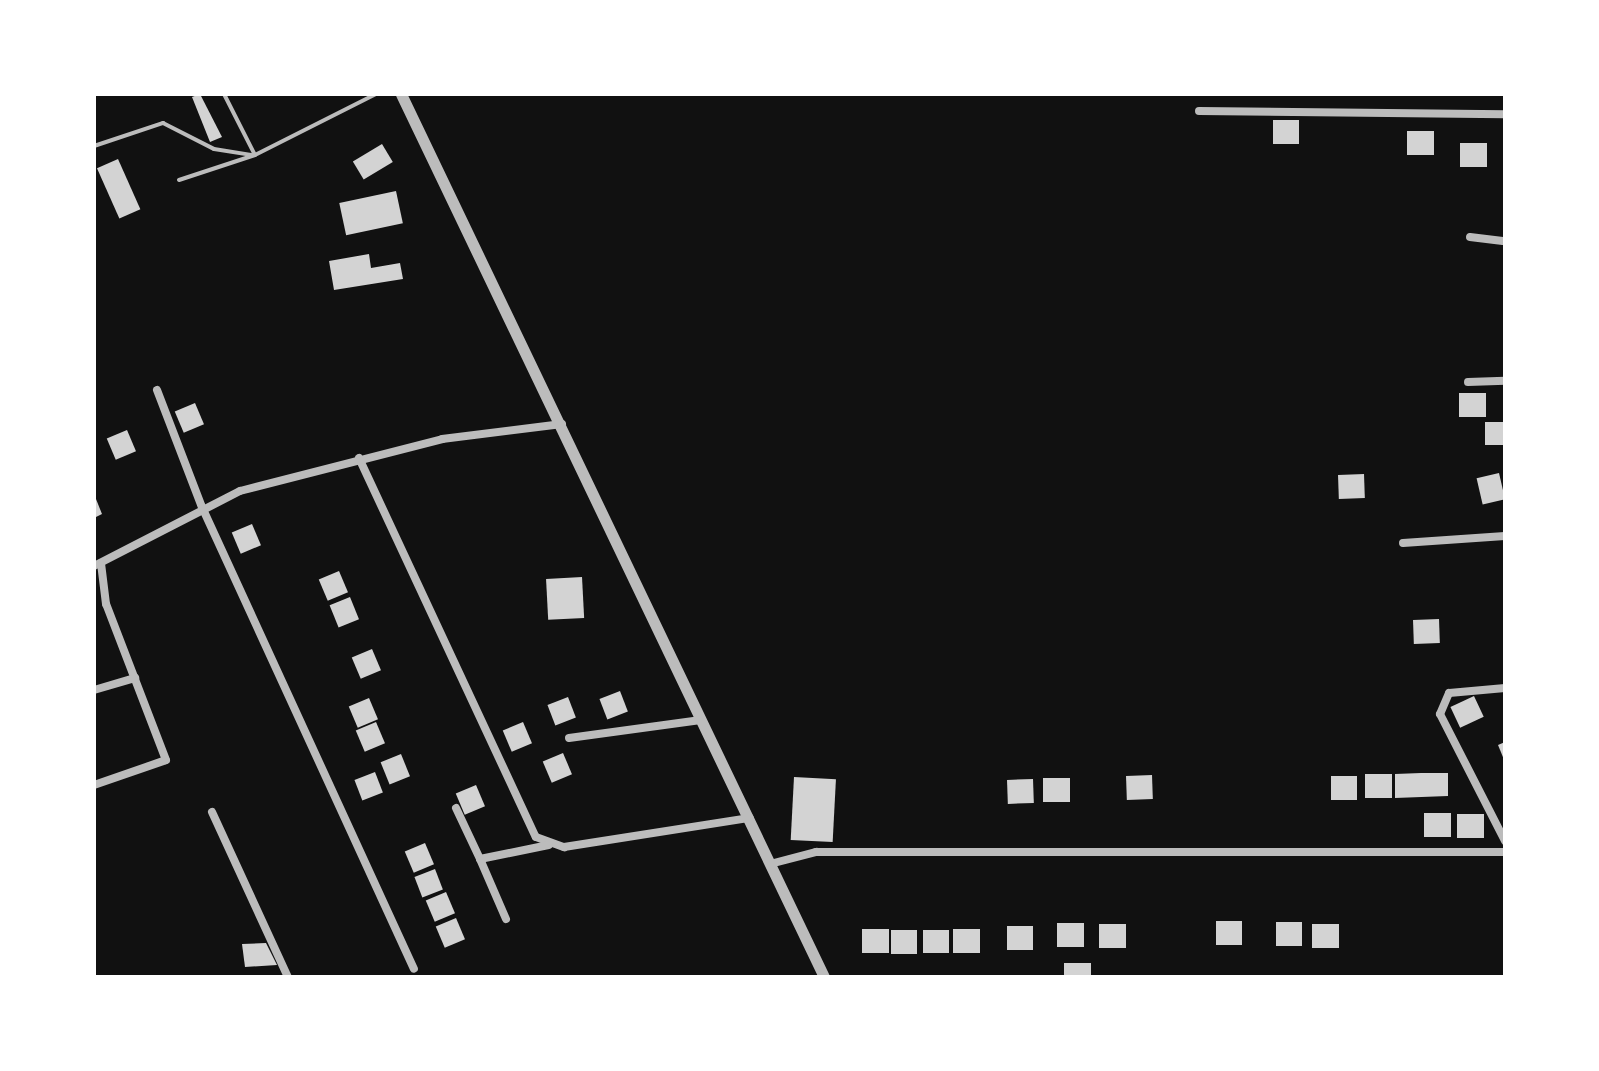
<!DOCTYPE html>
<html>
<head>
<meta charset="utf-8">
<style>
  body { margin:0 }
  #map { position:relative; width:1599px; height:1071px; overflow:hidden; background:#111; font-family:"Titillium Web",sans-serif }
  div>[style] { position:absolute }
  .building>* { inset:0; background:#d3d3d3; transform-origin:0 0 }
  .service>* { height:4px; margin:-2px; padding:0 2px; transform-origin:2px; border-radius:2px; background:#bcbcbc }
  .minor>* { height:8px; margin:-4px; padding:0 4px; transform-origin:4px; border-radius:4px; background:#bcbcbc }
  .tertiary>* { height:11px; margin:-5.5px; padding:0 5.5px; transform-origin:5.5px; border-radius:5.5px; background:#bcbcbc }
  span { translate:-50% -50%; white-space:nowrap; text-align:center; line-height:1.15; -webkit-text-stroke:7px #fff; paint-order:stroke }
  .frame { position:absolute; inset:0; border:96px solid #fff; pointer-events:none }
</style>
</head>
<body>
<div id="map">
  <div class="building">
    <div style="clip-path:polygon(200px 94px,222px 137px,210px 142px,192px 97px)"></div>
    <div style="left:1273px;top:120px;width:26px;height:24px"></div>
    <div style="left:1407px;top:131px;width:27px;height:24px"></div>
    <div style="left:1460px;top:143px;width:27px;height:24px"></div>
    <div style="left:382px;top:144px;width:21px;height:34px;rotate:59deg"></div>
    <div style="left:118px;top:159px;width:55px;height:23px;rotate:66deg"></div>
    <div style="left:396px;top:191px;width:33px;height:58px;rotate:78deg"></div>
    <div style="clip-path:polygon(369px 254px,371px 268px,400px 263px,403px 279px,334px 290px,329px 261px)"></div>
    <div style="left:1459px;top:393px;width:27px;height:24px"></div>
    <div style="left:195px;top:403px;width:23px;height:22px;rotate:67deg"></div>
    <div style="left:1485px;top:422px;width:20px;height:23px"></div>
    <div style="left:127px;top:430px;width:23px;height:22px;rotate:67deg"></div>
    <div style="left:1499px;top:473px;width:27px;height:23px;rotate:77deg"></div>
    <div style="left:1364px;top:474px;width:24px;height:26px;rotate:88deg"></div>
    <div style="clip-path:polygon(94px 494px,102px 514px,94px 518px)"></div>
    <div style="left:252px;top:524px;width:23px;height:22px;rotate:67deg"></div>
    <div style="left:339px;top:571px;width:23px;height:22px;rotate:67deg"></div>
    <div style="left:582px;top:577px;width:41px;height:36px;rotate:87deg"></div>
    <div style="left:350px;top:597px;width:24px;height:22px;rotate:68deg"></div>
    <div style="left:1439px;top:619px;width:24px;height:26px;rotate:88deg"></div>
    <div style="left:372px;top:649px;width:23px;height:22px;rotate:67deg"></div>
    <div style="left:620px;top:691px;width:22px;height:22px;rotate:69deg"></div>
    <div style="left:1474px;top:696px;width:23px;height:26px;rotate:65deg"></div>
    <div style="left:568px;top:697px;width:22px;height:22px;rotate:69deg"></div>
    <div style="left:369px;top:698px;width:23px;height:22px;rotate:67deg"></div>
    <div style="left:376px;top:722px;width:23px;height:22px;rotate:67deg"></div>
    <div style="left:523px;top:722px;width:23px;height:22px;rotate:67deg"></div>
    <div style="clip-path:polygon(1505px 742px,1505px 762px,1498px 745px)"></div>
    <div style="left:563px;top:753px;width:23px;height:22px;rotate:67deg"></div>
    <div style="left:401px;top:754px;width:24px;height:22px;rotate:68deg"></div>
    <div style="left:375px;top:772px;width:22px;height:22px;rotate:69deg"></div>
    <div style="clip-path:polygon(1421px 773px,1448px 773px,1448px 796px,1395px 798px,1395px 774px)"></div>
    <div style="left:1365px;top:774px;width:27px;height:24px"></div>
    <div style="left:1152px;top:775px;width:24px;height:26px;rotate:88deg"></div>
    <div style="left:1331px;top:776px;width:26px;height:24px"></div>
    <div style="left:794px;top:777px;width:42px;height:63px;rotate:3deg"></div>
    <div style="left:1043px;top:778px;width:27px;height:24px"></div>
    <div style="left:1033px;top:779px;width:24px;height:26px;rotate:88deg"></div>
    <div style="left:476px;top:785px;width:23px;height:22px;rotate:67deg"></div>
    <div style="left:1424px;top:813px;width:27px;height:24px"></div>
    <div style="left:1484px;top:814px;width:24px;height:27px;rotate:90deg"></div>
    <div style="left:425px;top:843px;width:23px;height:22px;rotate:67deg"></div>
    <div style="left:435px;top:869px;width:22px;height:22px;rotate:69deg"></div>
    <div style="left:446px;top:892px;width:23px;height:22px;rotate:67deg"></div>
    <div style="left:456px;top:918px;width:23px;height:22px;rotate:67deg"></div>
    <div style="left:1216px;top:921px;width:26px;height:24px"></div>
    <div style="left:1276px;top:922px;width:26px;height:24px"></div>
    <div style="left:1057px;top:923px;width:27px;height:24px"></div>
    <div style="left:1099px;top:924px;width:27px;height:24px"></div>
    <div style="left:1339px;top:924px;width:24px;height:27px;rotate:90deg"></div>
    <div style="left:1007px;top:926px;width:26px;height:24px"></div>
    <div style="left:889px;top:929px;width:24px;height:27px;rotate:90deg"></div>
    <div style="left:953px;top:929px;width:27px;height:24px"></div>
    <div style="left:891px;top:930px;width:26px;height:24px"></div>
    <div style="left:923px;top:930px;width:26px;height:23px"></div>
    <div style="clip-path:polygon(266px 943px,277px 965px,245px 967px,242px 944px)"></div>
    <div style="left:1064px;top:963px;width:27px;height:14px"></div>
  </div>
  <div class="service">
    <div style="left:224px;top:94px;width:68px;rotate:63.1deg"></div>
    <div style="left:94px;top:146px;width:73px;rotate:-18.4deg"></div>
    <div style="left:163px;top:123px;width:57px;rotate:27deg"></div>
    <div style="left:214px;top:149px;width:39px;rotate:9deg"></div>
    <div style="left:179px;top:180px;width:80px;rotate:-18.2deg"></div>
    <div style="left:255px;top:155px;width:136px;rotate:-26.8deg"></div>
  </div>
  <div class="minor">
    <div style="left:1199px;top:111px;width:306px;rotate:0.6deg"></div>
    <div style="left:1470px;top:237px;width:35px;rotate:7deg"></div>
    <div style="left:1468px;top:382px;width:37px;rotate:-2deg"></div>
    <div style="left:157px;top:390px;width:125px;rotate:69deg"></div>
    <div style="left:202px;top:507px;width:508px;rotate:65.35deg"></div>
    <div style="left:359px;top:458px;width:418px;rotate:65deg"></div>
    <div style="left:536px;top:837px;width:30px;rotate:20deg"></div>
    <div style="left:564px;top:847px;width:188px;rotate:-8.9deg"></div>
    <div style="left:1403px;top:543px;width:102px;rotate:-3.9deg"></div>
    <div style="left:94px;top:566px;width:164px;rotate:-27.2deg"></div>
    <div style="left:240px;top:491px;width:209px;rotate:-14.4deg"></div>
    <div style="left:442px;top:439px;width:121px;rotate:-7.1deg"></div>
    <div style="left:1505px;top:688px;width:56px;rotate:174.9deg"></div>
    <div style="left:1449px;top:693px;width:23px;rotate:113deg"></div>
    <div style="left:1440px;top:714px;width:143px;rotate:62.9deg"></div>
    <div style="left:94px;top:690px;width:43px;rotate:-16.3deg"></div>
    <div style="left:569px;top:738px;width:133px;rotate:-7.8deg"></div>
    <div style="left:94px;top:785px;width:76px;rotate:-19.1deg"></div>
    <div style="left:166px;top:760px;width:167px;rotate:-111deg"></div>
    <div style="left:106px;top:604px;width:39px;rotate:-97deg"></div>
    <div style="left:456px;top:808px;width:56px;rotate:64.8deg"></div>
    <div style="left:212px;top:812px;width:182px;rotate:65.3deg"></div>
    <div style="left:770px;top:864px;width:48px;rotate:-14.6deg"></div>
    <div style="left:816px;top:852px;width:689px"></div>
    <div style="left:506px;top:919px;width:65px;rotate:-113.4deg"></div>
    <div style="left:480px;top:859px;width:70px;rotate:-11.5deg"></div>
  </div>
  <div class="tertiary">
    <div style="left:401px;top:94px;width:979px;rotate:64.4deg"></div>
  </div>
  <div class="frame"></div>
</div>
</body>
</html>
